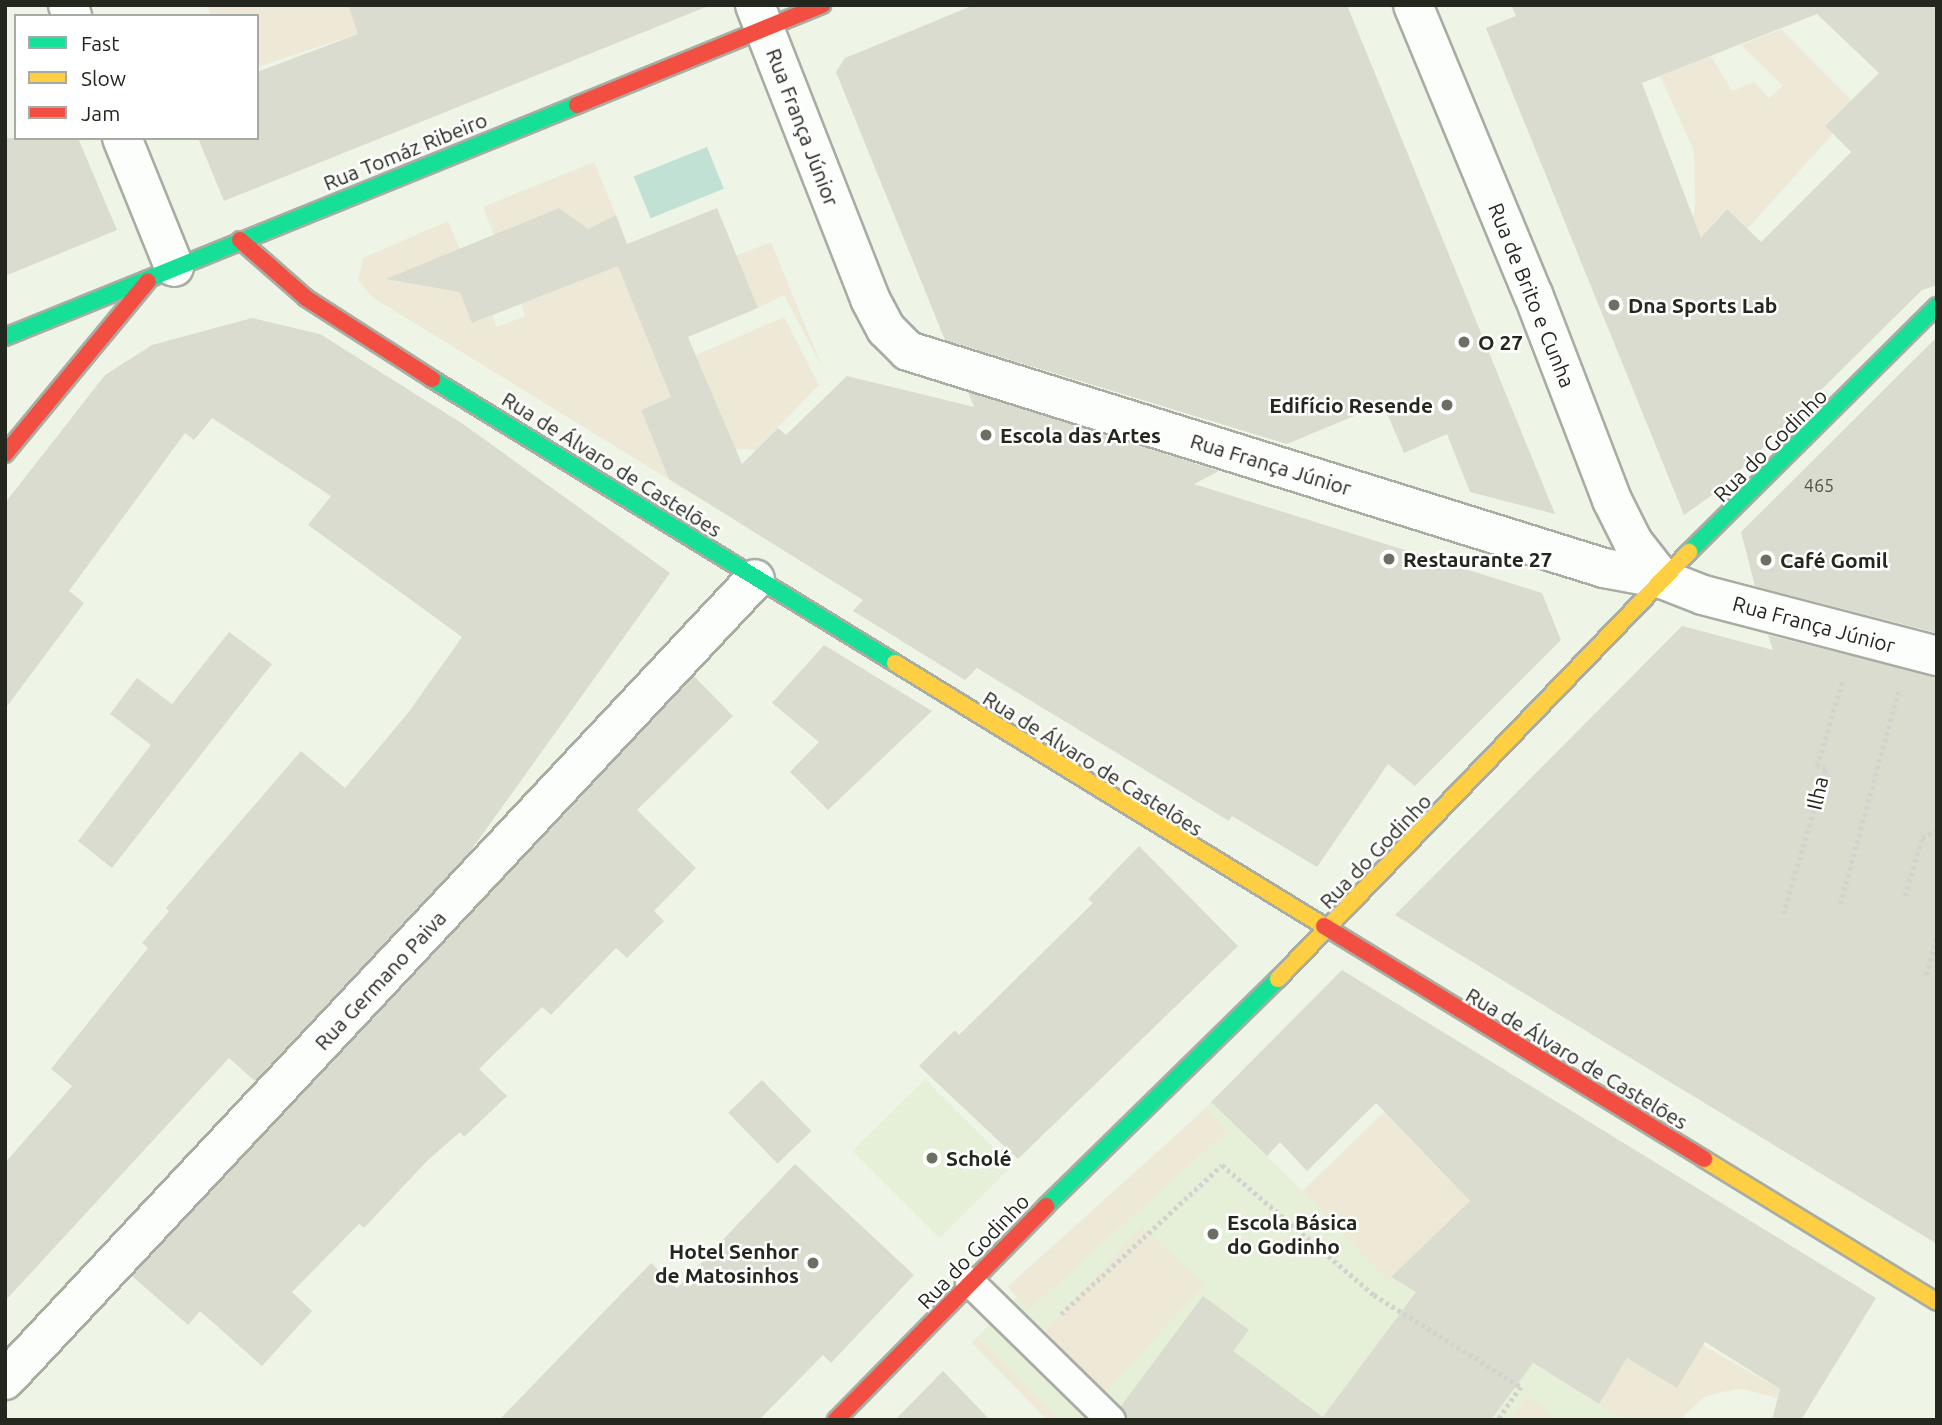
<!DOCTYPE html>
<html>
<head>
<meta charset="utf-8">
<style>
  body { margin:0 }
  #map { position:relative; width:1942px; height:1425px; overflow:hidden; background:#eef5e7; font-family:Ubuntu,sans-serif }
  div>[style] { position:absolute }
  .built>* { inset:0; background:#e6f0d9; transform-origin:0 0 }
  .green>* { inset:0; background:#ede9d6; transform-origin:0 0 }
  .water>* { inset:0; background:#c0e1d3; transform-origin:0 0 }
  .building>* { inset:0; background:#d9dcce; transform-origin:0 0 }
  .path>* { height:4.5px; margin-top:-2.25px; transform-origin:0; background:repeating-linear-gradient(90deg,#d1d3ce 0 3.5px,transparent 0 7px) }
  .roads { filter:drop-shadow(2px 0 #a8aca2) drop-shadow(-2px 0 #a8aca2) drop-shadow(0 2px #a8aca2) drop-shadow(0 -2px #a8aca2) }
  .lane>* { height:28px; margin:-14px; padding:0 14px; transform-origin:14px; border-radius:14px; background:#fcfefb }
  .street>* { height:38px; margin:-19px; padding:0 19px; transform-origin:19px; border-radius:19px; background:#fcfefb }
  .fast>* { height:16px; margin:-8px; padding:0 8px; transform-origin:8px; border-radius:8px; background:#16e098 }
  .slow>* { height:16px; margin:-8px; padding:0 8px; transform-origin:8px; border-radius:8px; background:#ffcf43 }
  .jam>* { height:16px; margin:-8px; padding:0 8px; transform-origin:8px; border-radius:8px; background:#f24e42 }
  .dots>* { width:19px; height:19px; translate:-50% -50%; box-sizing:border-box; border:4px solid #fff; border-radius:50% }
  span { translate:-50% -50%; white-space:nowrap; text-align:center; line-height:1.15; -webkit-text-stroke:5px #fff; paint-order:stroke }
  .number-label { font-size:18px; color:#51544a }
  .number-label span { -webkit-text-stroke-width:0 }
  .street-label { font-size:21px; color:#24271e }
  .poi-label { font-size:21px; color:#24271e; font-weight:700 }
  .left { translate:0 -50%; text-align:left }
  .right { translate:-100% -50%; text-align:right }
  .frame { position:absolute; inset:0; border:7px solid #24271e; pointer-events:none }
  .legend { position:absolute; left:14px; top:14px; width:245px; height:126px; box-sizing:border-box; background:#fff; border:2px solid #a7a9a5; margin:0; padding:9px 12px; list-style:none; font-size:21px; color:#24271e }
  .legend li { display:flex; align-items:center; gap:14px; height:35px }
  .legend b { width:35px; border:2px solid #a7a9a5 }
</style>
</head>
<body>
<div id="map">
  <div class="built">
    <div style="left:925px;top:1079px;width:123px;height:102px;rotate:45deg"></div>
    <div style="clip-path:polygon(1211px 1102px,1391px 1277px,1625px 1420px,1061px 1420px,977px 1337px)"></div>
  </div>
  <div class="green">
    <div style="clip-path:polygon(207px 5px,348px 5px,358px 34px,257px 67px,257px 16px,211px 16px)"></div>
    <div style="clip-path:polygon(1781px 29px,1851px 100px,1825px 126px,1833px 134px,1747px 229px,1727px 209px,1713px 224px,1726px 236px,1686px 251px,1695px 208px,1694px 151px,1660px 76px,1711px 56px,1732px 91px,1754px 82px,1769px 98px,1783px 86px,1741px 45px)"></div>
    <div style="clip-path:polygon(594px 162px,616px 215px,671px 397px,641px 410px,657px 450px,704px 501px,372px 297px,358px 280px,363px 258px,448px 221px,460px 249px,457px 284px,473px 323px,492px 315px,497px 327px,525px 316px,521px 304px,590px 277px,567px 216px,556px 209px,494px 235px,483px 207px)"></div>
    <div style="clip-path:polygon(771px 242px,823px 369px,784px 295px,758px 308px,736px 256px)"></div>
    <div style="clip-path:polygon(784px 317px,819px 385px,756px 450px,735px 449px,696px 355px)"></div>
    <div style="left:1206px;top:1108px;width:31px;height:267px;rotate:48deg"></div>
    <div style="left:1384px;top:1112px;width:124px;height:114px;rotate:46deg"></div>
    <div style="left:1142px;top:1227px;width:85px;height:153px;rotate:43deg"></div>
    <div style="clip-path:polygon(977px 1337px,1061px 1420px,1047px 1420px,972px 1343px)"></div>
    <div style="clip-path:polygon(1703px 1345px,1780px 1389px,1777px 1398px,1742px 1389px,1722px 1392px,1704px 1397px,1680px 1420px,1625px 1420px,1599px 1404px,1627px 1358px,1677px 1388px)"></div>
    <div style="clip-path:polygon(1527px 1396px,1559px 1420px,1510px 1420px)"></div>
  </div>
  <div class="water">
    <div style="left:707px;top:147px;width:45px;height:79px;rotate:68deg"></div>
  </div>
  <div class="building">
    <div style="clip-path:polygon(348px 5px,705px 5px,706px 7px,224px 201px,198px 138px,257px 138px,257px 72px,358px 34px)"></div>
    <div style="clip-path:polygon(974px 5px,1347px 5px,1555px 514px,1470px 492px,1447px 434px,1404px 453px,1383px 404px,1287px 444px,945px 340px,836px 72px,845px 58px)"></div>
    <div style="clip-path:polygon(evenodd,1511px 5px,1937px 5px,1937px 285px,1922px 290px,1722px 488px,1684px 515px,1486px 28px,1516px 16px,1511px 5px,1817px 14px,1879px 73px,1825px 126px,1851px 152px,1761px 242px,1727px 209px,1701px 238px,1642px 83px,1817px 14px)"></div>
    <div style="clip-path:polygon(5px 138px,78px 138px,117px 230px,5px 276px)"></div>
    <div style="clip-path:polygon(559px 208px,588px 229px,616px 215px,627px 244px,717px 208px,758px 308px,688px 337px,742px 464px,778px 428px,786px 435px,847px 376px,974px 407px,968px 392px,1219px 471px,1194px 484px,1542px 593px,1561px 640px,1415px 786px,1388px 764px,1317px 867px,1232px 816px,1229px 821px,977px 668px,965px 680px,853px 611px,863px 600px,669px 479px,641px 410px,671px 397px,618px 266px,472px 323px,460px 292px,386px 279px)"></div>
    <div style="clip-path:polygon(252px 318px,320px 334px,463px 424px,670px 573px,469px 853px,255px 1081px,229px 1058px,5px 1301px,5px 1163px,72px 1086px,51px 1069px,148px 948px,142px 943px,169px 911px,166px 908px,301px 751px,345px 788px,408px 713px,462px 637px,308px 525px,331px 496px,212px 418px,194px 440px,185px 433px,69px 591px,84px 603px,5px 709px,5px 503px,105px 375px,152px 345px)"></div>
    <div style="clip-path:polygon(1937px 337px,1937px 633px,1755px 586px,1741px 532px)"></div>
    <div style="clip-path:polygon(1682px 626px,1773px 650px,1768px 635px,1937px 677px,1937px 1244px,1395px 915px)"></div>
    <div style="clip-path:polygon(229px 632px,272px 664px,112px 868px,78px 841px,151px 745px,110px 714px,137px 678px,172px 704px)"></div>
    <div style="clip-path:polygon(824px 645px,932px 711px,828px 810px,790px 772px,819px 742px,772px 703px)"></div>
    <div style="clip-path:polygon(694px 676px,733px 716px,637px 810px,696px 868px,654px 911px,664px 921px,627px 958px,616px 948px,551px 1015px,542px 1007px,479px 1069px,507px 1096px,464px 1137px,460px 1132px,427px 1161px,364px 1228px,359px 1224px,292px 1292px,312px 1311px,262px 1366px,200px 1311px,188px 1325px,132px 1276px)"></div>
    <div style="clip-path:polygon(1139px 846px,1238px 946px,1018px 1159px,919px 1066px,955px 1030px,959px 1035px,1093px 903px,1088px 899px)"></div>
    <div style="clip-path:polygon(1342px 970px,1876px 1298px,1801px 1420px,1772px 1420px,1780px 1389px,1705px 1342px,1677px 1388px,1627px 1358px,1599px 1404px,1533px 1363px,1491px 1420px,1127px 1420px,1121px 1406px,1203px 1296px,1249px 1330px,1233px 1351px,1323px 1417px,1416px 1292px,1391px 1277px,1470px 1201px,1376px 1103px,1307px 1171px,1280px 1142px,1267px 1156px,1211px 1102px)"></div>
    <div style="left:762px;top:1080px;width:71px;height:47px;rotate:46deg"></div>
    <div style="clip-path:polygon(795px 1164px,914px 1275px,831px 1363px,823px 1355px,759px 1420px,499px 1420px,651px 1263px,677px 1288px)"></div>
    <div style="clip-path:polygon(943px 1371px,990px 1420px,895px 1420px)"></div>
  </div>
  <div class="path">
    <div style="left:1905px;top:896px;width:60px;rotate:-73.7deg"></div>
    <div style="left:1922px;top:838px;width:17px;rotate:-28deg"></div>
    <div style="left:1840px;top:904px;width:220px;rotate:-74.7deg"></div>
    <div style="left:1783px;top:914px;width:152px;rotate:-73.6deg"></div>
    <div style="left:1826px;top:768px;width:9px;rotate:-167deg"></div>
    <div style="left:1817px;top:766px;width:91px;rotate:-73.4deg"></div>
    <div style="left:1926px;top:975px;width:41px;rotate:-74.2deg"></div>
    <div style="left:1061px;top:1314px;width:219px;rotate:-42.8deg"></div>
    <div style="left:1222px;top:1165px;width:200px;rotate:40.5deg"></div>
    <div style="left:1374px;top:1295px;width:173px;rotate:32deg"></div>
    <div style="left:1521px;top:1387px;width:40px;rotate:124.9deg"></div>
  </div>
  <div class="roads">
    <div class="lane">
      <div style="left:970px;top:1282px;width:197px;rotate:44.4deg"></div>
    </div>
    <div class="street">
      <div style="left:68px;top:5px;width:12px;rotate:70deg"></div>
      <div style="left:755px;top:5px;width:316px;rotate:68.6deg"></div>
      <div style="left:870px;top:299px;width:34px;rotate:62deg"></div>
      <div style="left:886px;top:329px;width:31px;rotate:45deg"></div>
      <div style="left:908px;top:351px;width:729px;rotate:17.32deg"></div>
      <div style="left:1604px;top:568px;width:59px;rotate:10.7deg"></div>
      <div style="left:1662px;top:579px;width:44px;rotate:21.3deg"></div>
      <div style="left:1703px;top:595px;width:242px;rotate:14.6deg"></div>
      <div style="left:1413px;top:5px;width:313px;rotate:67.5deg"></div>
      <div style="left:1533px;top:294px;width:221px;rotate:69deg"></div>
      <div style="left:1612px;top:500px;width:47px;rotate:63.4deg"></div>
      <div style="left:1633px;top:542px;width:47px;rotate:51.9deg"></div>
      <div style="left:122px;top:138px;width:139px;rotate:68deg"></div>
      <div style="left:5px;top:1380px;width:1097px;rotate:-46.88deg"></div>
    </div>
    <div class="fast">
      <div style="left:5px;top:337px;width:617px;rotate:-22.08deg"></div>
      <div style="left:432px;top:379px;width:543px;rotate:31.52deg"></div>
      <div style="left:1689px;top:552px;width:349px;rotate:-44.8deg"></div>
      <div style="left:1046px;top:1206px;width:325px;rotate:-44.4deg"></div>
    </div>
    <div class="slow">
      <div style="left:895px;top:663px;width:503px;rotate:31.51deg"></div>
      <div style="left:1278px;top:979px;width:593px;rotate:-46.09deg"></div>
      <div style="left:1704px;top:1159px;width:273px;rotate:31.5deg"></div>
    </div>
    <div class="jam">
      <div style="left:577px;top:105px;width:265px;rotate:-22.2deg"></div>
      <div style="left:240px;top:240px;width:88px;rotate:41.3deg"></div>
      <div style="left:306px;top:298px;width:150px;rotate:32.7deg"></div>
      <div style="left:5px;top:454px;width:224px;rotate:-50.4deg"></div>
      <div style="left:1324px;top:926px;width:446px;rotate:31.5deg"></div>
      <div style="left:836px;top:1420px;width:300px;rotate:-45.5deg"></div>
    </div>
  </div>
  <div class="dots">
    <div style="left:1614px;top:305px;background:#6b6f64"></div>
    <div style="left:1464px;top:342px;background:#6b6f64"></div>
    <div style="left:1447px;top:405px;background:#6b6f64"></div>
    <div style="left:986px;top:435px;background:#6b6f64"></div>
    <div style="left:1389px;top:559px;background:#6b6f64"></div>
    <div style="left:1766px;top:560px;background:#6b6f64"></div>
    <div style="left:932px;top:1158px;background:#6b6f64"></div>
    <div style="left:1213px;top:1234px;background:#6b6f64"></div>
    <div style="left:813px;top:1263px;background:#6b6f64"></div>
  </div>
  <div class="number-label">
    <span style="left:1819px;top:485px">465</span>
  </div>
  <div class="street-label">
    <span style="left:803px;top:127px;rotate:69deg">Rua França Júnior</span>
    <span style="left:405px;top:151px;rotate:-22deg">Rua Tomáz Ribeiro</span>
    <span style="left:1532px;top:295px;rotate:68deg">Rua de Brito e Cunha</span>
    <span style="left:1770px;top:445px;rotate:-45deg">Rua do Godinho</span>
    <span style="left:612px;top:464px;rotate:32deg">Rua de Álvaro de Castelões</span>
    <span style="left:1271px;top:464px;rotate:17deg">Rua França Júnior</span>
    <span style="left:1814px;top:624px;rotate:15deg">Rua França Júnior</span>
    <span style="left:1093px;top:763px;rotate:32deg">Rua de Álvaro de Castelões</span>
    <span style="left:1817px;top:793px;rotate:-77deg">Ilha</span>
    <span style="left:1375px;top:851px;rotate:-46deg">Rua do Godinho</span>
    <span style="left:380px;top:980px;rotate:-47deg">Rua Germano Paiva</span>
    <span style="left:1577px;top:1058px;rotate:31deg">Rua de Álvaro de Castelões</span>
    <span style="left:973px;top:1251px;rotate:-46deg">Rua do Godinho</span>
  </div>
  <div class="poi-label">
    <span class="left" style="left:1628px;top:305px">Dna Sports Lab</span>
    <span class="left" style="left:1478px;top:342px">O 27</span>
    <span class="right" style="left:1433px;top:405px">Edifício Resende</span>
    <span class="left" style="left:1000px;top:435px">Escola das Artes</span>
    <span class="left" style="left:1403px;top:559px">Restaurante 27</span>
    <span class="left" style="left:1780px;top:560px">Café Gomil</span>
    <span class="left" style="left:946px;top:1158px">Scholé</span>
    <span class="left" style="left:1227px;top:1234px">Escola Básica<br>do Godinho</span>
    <span class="right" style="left:799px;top:1263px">Hotel Senhor<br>de Matosinhos</span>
  </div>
  <div class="frame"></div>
  <ul class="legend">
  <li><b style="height:9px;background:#16e098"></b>Fast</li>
  <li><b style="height:9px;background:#ffcf43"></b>Slow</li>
  <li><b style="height:9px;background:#f24e42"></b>Jam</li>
  </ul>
</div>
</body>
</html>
